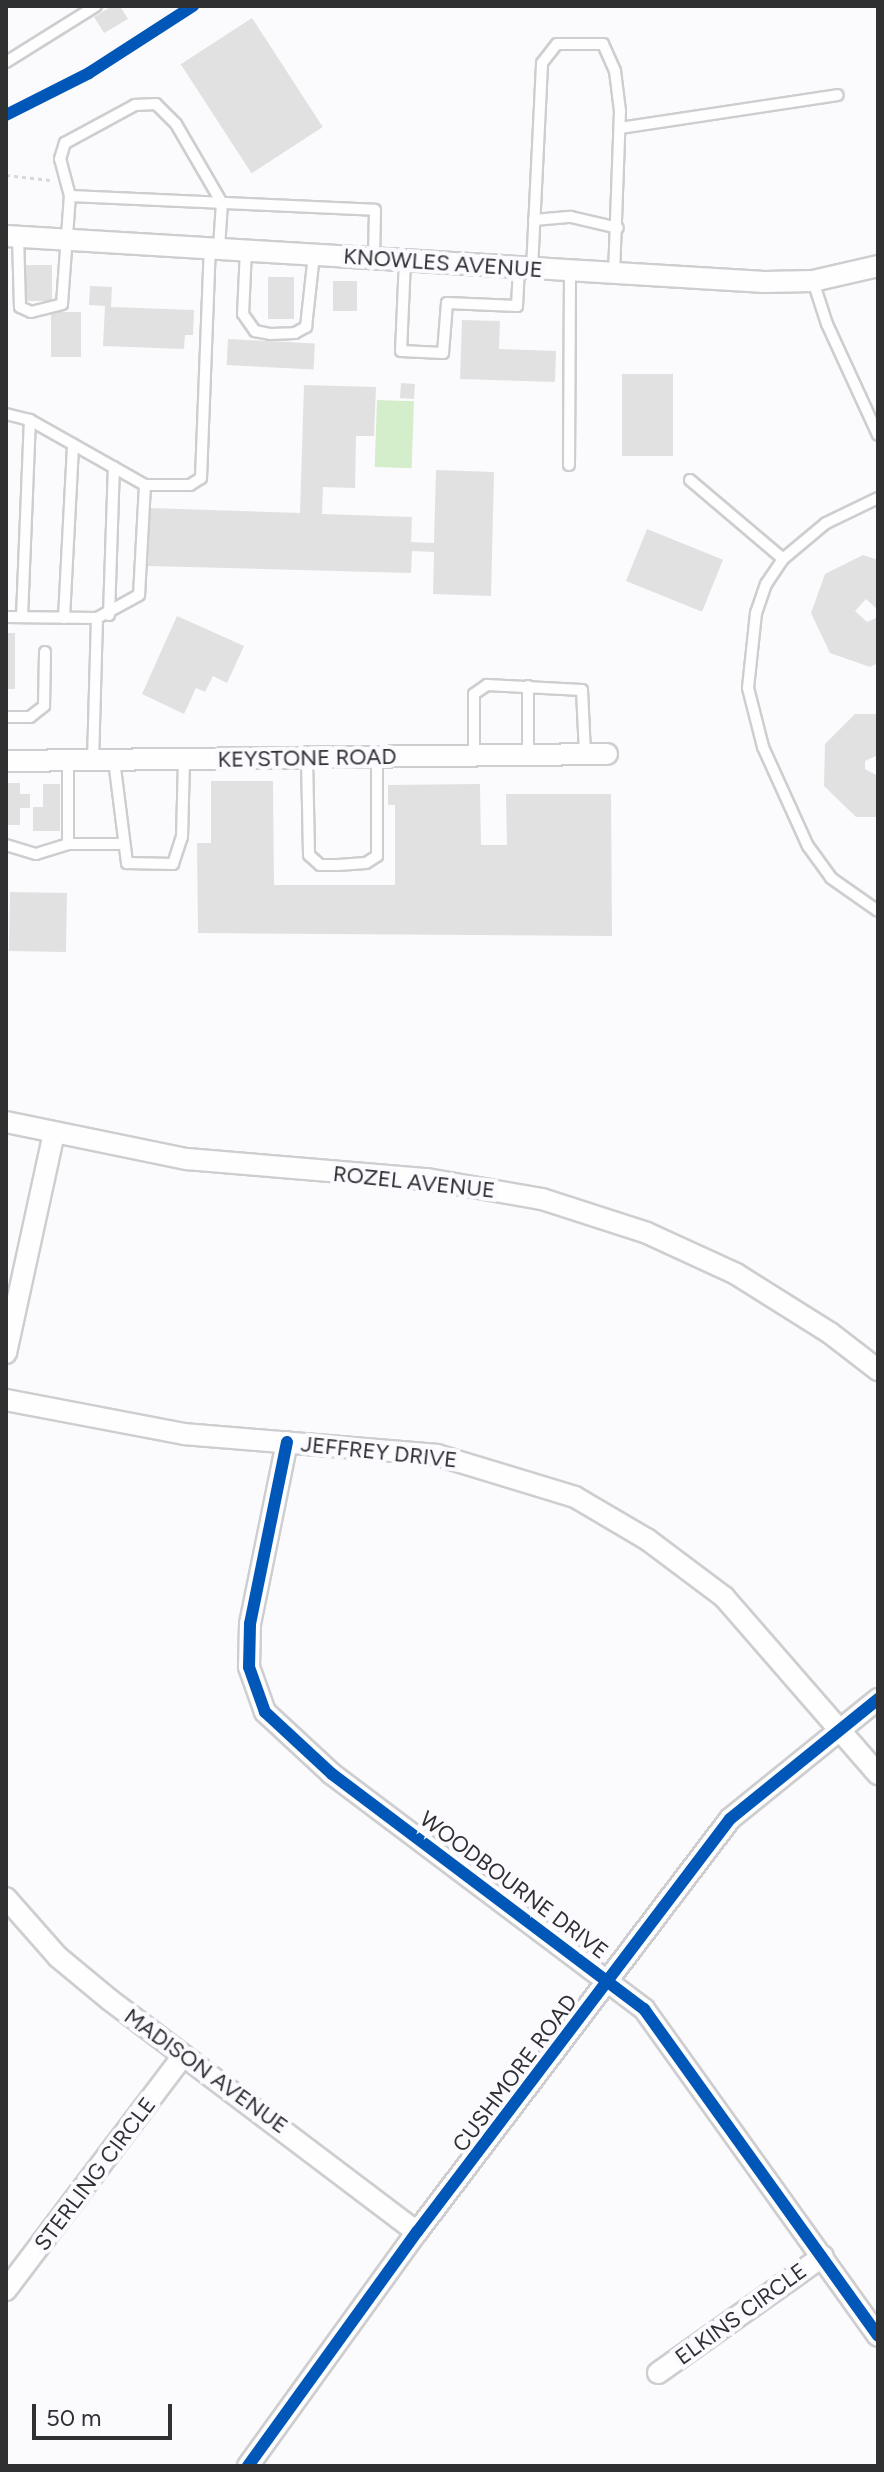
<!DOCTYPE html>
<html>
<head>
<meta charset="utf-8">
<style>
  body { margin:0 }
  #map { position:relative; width:884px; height:2472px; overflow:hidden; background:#fbfbfe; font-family:Figtree,sans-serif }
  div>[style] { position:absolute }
  .green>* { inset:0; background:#d4edcb; transform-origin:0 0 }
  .building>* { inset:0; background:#e2e1e1; transform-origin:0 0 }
  .path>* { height:3px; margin-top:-1.5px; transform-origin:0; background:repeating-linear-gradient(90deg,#d8d8d9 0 4px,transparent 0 8px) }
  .roads { filter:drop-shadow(2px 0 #ceced0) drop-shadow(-2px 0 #ceced0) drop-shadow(0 2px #ceced0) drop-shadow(0 -2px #ceced0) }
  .service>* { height:10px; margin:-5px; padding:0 5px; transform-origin:5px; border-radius:5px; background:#fefeff }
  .minor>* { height:20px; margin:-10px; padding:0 10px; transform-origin:10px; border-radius:10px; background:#fefeff }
  .cycleway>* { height:12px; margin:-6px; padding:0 6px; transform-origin:6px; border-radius:6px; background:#0057b8 }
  span { translate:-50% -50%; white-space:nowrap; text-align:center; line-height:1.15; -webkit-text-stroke:8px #fafaff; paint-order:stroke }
  .street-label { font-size:22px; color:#2f3032 }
  .frame { position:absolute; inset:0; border:8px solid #2f3032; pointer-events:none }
  .scale { position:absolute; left:32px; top:2404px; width:140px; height:36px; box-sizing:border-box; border:4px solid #2f3032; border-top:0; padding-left:10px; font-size:24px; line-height:28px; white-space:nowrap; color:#2f3032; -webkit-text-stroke:6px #fafaff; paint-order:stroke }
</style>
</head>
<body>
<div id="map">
  <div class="green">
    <div style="left:377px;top:400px;width:37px;height:67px;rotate:2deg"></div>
  </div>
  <div class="building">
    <div style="clip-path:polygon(112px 6px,120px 6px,128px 19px,104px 33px,94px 17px)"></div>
    <div style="left:252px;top:18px;width:130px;height:85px;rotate:57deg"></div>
    <div style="left:23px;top:265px;width:29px;height:36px"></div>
    <div style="left:268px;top:277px;width:26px;height:42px"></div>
    <div style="left:333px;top:281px;width:24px;height:30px"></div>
    <div style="clip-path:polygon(90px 286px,112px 287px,111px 307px,194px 310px,193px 335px,185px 335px,184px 349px,103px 346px,105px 306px,89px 305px)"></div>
    <div style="left:51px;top:312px;width:30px;height:45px"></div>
    <div style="clip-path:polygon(462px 320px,500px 321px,499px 349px,556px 351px,555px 382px,460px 379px)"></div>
    <div style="left:228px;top:339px;width:87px;height:26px;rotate:3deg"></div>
    <div style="left:622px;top:374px;width:51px;height:82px"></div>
    <div style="left:401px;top:383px;width:14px;height:15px;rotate:4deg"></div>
    <div style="clip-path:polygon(304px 385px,376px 387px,374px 436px,356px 436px,355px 488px,323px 487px,322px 514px,412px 517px,411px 542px,434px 543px,436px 470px,494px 472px,491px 596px,433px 594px,434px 552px,412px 551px,411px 573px,148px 566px,150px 508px,300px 513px)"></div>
    <div style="left:647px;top:529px;width:82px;height:56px;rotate:22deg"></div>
    <div style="clip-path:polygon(863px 555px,878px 560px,878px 610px,866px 599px,855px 611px,867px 622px,878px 617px,878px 663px,870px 667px,830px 653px,811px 613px,825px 574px)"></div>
    <div style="clip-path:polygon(177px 616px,244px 646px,227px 683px,213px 676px,205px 692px,196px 688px,184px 714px,142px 694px)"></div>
    <div style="left:6px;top:633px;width:9px;height:56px"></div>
    <div style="clip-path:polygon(855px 714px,878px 714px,878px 755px,865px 761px,865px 769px,878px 776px,878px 817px,856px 817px,824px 786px,825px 744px)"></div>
    <div style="clip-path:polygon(211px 781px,273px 781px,274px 885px,395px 885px,395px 805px,388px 805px,388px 785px,480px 784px,481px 845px,507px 845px,506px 794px,611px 794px,612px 936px,198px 933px,197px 843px,211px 843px)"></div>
    <div style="clip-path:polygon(6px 783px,20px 783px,20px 794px,30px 794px,30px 808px,20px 808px,20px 825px,6px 825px)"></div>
    <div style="clip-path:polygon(43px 784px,60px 784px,60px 831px,33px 831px,33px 807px,43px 807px)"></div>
    <div style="left:10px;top:892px;width:57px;height:59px;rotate:1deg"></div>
  </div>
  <div class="path">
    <div style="left:6px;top:175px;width:44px;rotate:6.5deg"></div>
  </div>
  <div class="roads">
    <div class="service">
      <div style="left:6px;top:62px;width:106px;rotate:-31.9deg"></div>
      <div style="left:620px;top:128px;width:220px;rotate:-8.6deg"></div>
      <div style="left:70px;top:196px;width:38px;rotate:-105deg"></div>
      <div style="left:60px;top:159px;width:17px;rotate:-73deg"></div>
      <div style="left:65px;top:143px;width:80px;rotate:-28.5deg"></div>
      <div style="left:135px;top:105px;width:21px;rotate:-3deg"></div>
      <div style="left:156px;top:104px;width:28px;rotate:45deg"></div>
      <div style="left:176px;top:124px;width:91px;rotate:59.8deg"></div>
      <div style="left:222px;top:203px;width:44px;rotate:93.9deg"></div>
      <div style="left:534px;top:220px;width:37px;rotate:-5deg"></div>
      <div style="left:571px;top:217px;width:48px;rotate:13.2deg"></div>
      <div style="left:18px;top:236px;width:71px;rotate:88.4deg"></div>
      <div style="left:20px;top:307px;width:12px;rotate:24deg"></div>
      <div style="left:31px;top:312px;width:32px;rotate:-14deg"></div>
      <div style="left:62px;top:304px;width:108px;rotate:-85.8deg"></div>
      <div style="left:70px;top:196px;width:305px;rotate:2.6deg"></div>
      <div style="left:375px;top:210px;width:48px;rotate:91.2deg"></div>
      <div style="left:246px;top:249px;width:65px;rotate:92.6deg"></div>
      <div style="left:243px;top:314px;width:21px;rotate:55deg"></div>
      <div style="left:255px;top:331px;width:15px;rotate:11deg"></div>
      <div style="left:270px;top:334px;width:25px;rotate:-2deg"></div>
      <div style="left:295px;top:333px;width:13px;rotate:-29deg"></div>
      <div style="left:306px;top:327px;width:73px;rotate:-83.7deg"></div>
      <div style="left:405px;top:260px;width:91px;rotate:92.5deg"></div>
      <div style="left:401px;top:351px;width:42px;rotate:2.7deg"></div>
      <div style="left:443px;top:353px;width:50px;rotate:-85.4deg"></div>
      <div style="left:447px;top:303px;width:70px;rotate:2.5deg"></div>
      <div style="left:517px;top:306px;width:38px;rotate:-87deg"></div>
      <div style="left:532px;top:269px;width:206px;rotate:-87.2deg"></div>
      <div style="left:542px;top:63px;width:24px;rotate:-52deg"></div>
      <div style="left:557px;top:44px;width:46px"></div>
      <div style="left:603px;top:44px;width:30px;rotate:66deg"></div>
      <div style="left:615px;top:71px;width:40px;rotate:82.9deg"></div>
      <div style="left:620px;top:111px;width:162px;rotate:92.1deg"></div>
      <div style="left:813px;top:281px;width:45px;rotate:72deg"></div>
      <div style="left:827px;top:324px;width:122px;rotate:65.3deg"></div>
      <div style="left:6px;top:414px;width:25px;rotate:14deg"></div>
      <div style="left:30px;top:420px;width:132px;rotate:29.5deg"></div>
      <div style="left:145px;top:485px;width:110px;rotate:93.1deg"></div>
      <div style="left:139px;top:595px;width:48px;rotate:151.3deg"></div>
      <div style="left:97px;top:618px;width:142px;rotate:91.6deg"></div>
      <div style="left:569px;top:465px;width:193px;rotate:-89.7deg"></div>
      <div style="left:690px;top:480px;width:122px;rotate:40.3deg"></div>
      <div style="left:145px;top:485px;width:45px"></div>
      <div style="left:190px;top:485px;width:13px;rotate:-32deg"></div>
      <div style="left:201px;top:478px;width:231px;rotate:-87.8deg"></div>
      <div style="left:878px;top:498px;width:58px;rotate:154.3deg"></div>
      <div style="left:826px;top:523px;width:56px;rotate:140.1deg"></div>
      <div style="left:783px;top:559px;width:30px;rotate:124deg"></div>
      <div style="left:766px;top:584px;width:31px;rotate:109deg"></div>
      <div style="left:756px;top:613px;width:75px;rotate:96.1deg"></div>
      <div style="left:748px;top:688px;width:61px;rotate:75.7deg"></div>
      <div style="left:763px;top:747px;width:109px;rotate:65.6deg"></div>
      <div style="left:808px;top:846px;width:39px;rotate:54deg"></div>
      <div style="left:831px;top:878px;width:57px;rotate:35.1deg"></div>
      <div style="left:109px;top:615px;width:148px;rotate:-88.1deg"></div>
      <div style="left:6px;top:617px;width:91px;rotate:0.6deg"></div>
      <div style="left:22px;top:617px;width:197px;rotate:-87.7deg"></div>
      <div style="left:64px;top:618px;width:174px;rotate:-87deg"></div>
      <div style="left:6px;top:717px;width:24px"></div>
      <div style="left:30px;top:717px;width:18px;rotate:-38deg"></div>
      <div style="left:44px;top:706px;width:54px;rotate:-88.9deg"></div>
      <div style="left:474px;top:755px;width:61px;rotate:-90deg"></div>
      <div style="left:474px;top:694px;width:16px;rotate:-35deg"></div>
      <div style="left:487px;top:685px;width:95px;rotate:3deg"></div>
      <div style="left:582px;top:690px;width:64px;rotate:87.3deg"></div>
      <div style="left:528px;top:755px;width:69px;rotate:-90deg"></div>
      <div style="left:307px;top:758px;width:97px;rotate:88.8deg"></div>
      <div style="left:309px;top:855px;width:15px;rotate:42deg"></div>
      <div style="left:320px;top:865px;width:18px"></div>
      <div style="left:338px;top:865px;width:28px;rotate:-4deg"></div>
      <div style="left:366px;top:863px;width:13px;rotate:-32deg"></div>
      <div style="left:377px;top:856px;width:99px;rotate:-90deg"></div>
      <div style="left:114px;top:760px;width:104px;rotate:82.8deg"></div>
      <div style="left:127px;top:863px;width:46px;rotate:1.2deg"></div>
      <div style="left:173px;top:864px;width:28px;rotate:-72deg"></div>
      <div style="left:182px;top:837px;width:78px;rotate:-88.5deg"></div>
      <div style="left:68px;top:844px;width:55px"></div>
      <div style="left:6px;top:845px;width:31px;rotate:17deg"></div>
      <div style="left:36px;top:854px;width:34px;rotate:-17deg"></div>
      <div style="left:68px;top:844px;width:83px;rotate:-90deg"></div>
    </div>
    <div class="minor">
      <div style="left:6px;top:236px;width:760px;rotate:3.47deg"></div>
      <div style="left:765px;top:282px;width:48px;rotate:-1.2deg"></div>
      <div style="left:813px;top:281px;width:67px;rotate:-13deg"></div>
      <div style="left:6px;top:761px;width:601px;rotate:-0.67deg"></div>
      <div style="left:6px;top:1122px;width:185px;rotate:11.6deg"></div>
      <div style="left:187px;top:1159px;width:241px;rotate:4.8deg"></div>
      <div style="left:427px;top:1179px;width:117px;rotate:9.9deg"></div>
      <div style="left:542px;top:1199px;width:110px;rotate:17.9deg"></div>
      <div style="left:647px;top:1233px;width:98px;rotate:24.7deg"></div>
      <div style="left:736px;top:1274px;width:111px;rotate:32.1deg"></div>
      <div style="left:830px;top:1333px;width:61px;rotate:37.6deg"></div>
      <div style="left:6px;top:1353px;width:225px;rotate:-77.7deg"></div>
      <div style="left:6px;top:1400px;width:181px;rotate:10.8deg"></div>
      <div style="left:184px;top:1434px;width:254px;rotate:4.7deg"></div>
      <div style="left:437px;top:1455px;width:144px;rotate:16.9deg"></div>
      <div style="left:575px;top:1497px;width:85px;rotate:30.5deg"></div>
      <div style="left:648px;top:1540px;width:95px;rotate:36.9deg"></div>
      <div style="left:724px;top:1597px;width:235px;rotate:49deg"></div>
      <div style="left:287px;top:1442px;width:186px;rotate:101.5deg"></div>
      <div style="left:250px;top:1624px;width:43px;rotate:91.3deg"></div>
      <div style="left:249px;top:1667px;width:48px;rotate:70.4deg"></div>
      <div style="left:265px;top:1712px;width:91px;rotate:42.8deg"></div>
      <div style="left:332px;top:1774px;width:391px;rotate:37deg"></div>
      <div style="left:644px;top:2009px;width:402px;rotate:54.4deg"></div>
      <div style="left:6px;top:1898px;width:79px;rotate:48.6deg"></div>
      <div style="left:58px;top:1957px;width:67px;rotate:39.6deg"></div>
      <div style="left:110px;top:2000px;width:385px;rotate:37.1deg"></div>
      <div style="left:6px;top:2290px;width:293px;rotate:-52.9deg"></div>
      <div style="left:658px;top:2373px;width:202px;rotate:-35.3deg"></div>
      <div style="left:248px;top:2466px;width:289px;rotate:-54.2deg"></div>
      <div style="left:417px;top:2232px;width:518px;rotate:-52.84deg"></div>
      <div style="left:730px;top:1819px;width:191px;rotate:-39deg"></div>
    </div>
  </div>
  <div class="cycleway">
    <div style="left:6px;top:115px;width:93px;rotate:-26.8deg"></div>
    <div style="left:89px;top:73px;width:124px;rotate:-32.8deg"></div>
    <div style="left:287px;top:1442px;width:186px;rotate:101.5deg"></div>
    <div style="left:250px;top:1624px;width:43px;rotate:91.3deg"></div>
    <div style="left:249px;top:1667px;width:48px;rotate:70.4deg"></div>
    <div style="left:265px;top:1712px;width:91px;rotate:42.8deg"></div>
    <div style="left:332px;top:1774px;width:391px;rotate:37deg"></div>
    <div style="left:644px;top:2009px;width:402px;rotate:54.4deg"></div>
    <div style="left:248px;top:2466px;width:289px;rotate:-54.2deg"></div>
    <div style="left:417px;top:2232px;width:518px;rotate:-52.84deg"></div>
    <div style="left:730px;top:1819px;width:191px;rotate:-39deg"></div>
  </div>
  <div class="street-label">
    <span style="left:443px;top:263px;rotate:4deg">KNOWLES AVENUE</span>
    <span style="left:307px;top:758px;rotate:-1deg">KEYSTONE ROAD</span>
    <span style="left:414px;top:1182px;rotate:6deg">ROZEL AVENUE</span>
    <span style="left:379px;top:1452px;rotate:6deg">JEFFREY DRIVE</span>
    <span style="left:514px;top:1885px;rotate:37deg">WOODBOURNE DRIVE</span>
    <span style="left:206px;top:2071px;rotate:36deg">MADISON AVENUE</span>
    <span style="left:515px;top:2073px;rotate:-53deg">CUSHMORE ROAD</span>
    <span style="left:95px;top:2174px;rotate:-53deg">STERLING CIRCLE</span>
    <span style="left:741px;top:2314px;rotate:-36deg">ELKINS CIRCLE</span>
  </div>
  <div class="frame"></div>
  <div class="scale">50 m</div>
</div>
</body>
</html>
